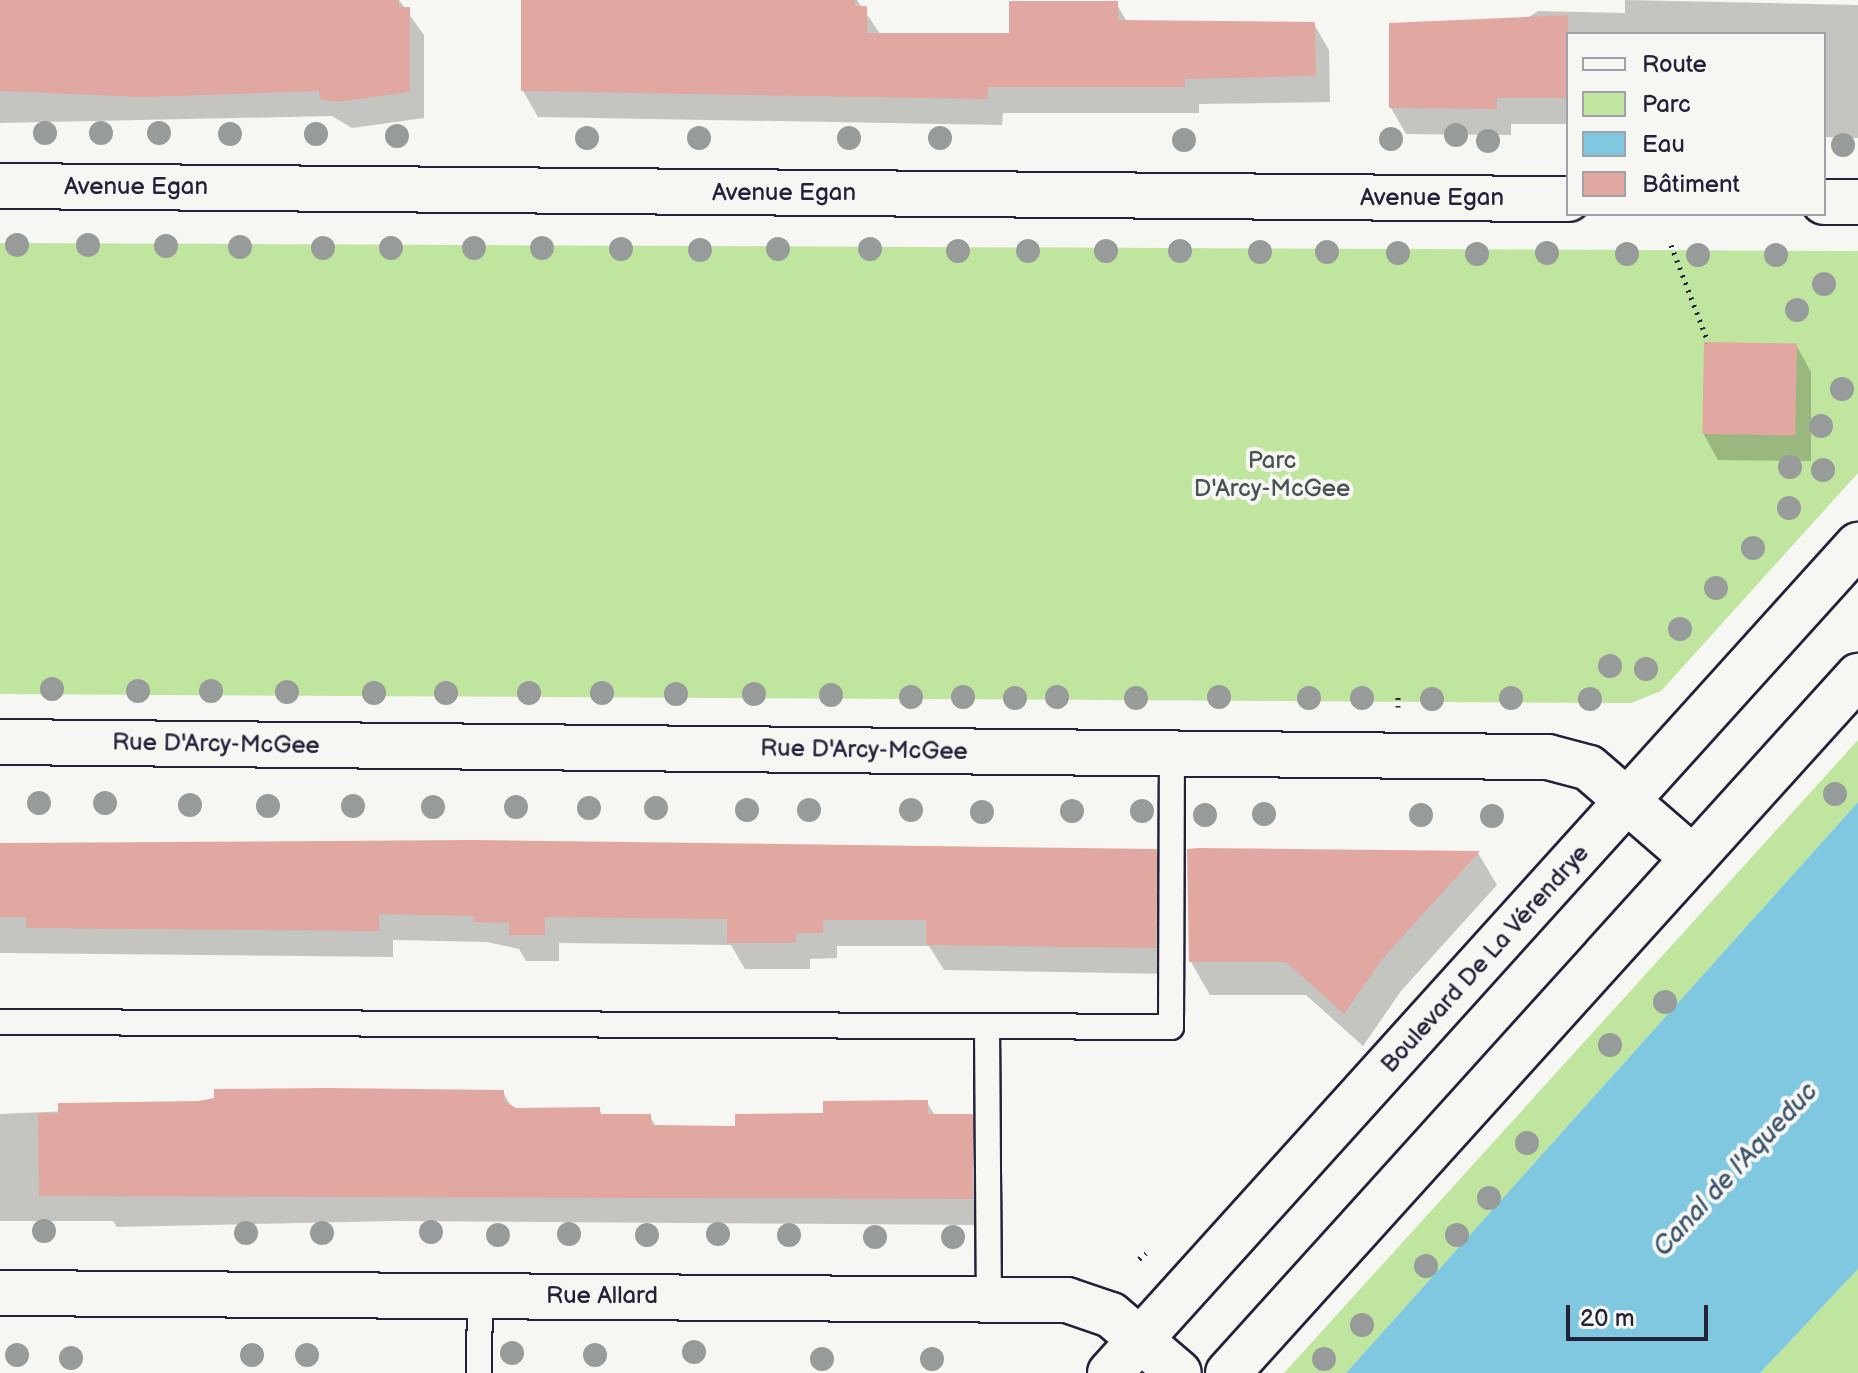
<!DOCTYPE html>
<html>
<head>
<meta charset="utf-8">
<style>
  body { margin:0 }
  #map { position:relative; width:1858px; height:1373px; overflow:hidden; background:#f6f6f2; font-family:"Balsamiq Sans",sans-serif }
  div>[style] { position:absolute }
  .green>* { inset:0; background:#c0e59f }
  .water>* { inset:0; background:#7fc8e0 }
  .shadow>* { inset:0; background:#0003 }
  .building>* { inset:0; background:#e1a7a1; transform-origin:0 0 }
  .path>* { height:5px; margin-top:-2.5px; transform-origin:0; background:repeating-linear-gradient(90deg,#22223b 0 2px,transparent 0 8px) }
  .roads { filter:drop-shadow(2px 0 #22223b) drop-shadow(-2px 0 #22223b) drop-shadow(0 2px #22223b) drop-shadow(0 -2px #22223b) }
  .service>* { height:24px; margin:-12px; padding:0 12px; transform-origin:12px; border-radius:12px; background:#f6f6f2 }
  .minor>* { height:44px; margin:-22px; padding:0 22px; transform-origin:22px; border-radius:22px; background:#f6f6f2 }
  .tertiary>* { height:44px; margin:-22px; padding:0 22px; transform-origin:22px; border-radius:22px; background:#f6f6f2 }
  .secondary>* { height:44px; margin:-22px; padding:0 22px; transform-origin:22px; border-radius:22px; background:#f6f6f2 }
  .trees>* { width:24px; height:24px; margin:-12px; border-radius:50%; background:#979c9b }
  span { translate:-50% -50%; white-space:nowrap; text-align:center; line-height:1.15; -webkit-text-stroke:8px #f6f6f2; paint-order:stroke }
  .street-label { font-size:24px; color:#22223b }
  .park-label { font-size:24px; color:#4a5354 }
  .water-label { font-size:26px; color:#3e546d; font-style:italic }
  .legend { position:absolute; left:1566px; top:32px; width:260px; height:184px; box-sizing:border-box; background:#f6f6f2; border:2px solid #a1a1a9; margin:0; padding:10px 14px; list-style:none; font-size:24px; color:#22223b }
  .legend li { display:flex; align-items:center; gap:16px; height:40px }
  .legend b { width:40px; border:2px solid #a1a1a9 }
  .scale { position:absolute; left:1566px; top:1305px; width:142px; height:36px; box-sizing:border-box; border:4px solid #22223b; border-top:0; padding-left:10px; font-size:24px; line-height:28px; white-space:nowrap; color:#22223b; -webkit-text-stroke:6px #f6f6f2; paint-order:stroke }
</style>
</head>
<body>
<div id="map">
  <div class="green">
    <div style="clip-path:polygon(0 243px,1858px 251px,1858px 473px,1661px 691px,1631px 703px,0 694px)"></div>
    <div style="clip-path:polygon(1858px 740px,1858px 802px,1346px 1373px,1284px 1373px)"></div>
    <div style="clip-path:polygon(1858px 1269px,1858px 1373px,1760px 1373px)"></div>
  </div>
  <div class="water">
    <div style="clip-path:polygon(1858px 802px,1858px 1269px,1760px 1373px,1346px 1373px)"></div>
  </div>
  <div class="shadow">
    <div style="clip-path:polygon(0 0,399px 0,424px 35px,424px 118px,352px 128px,332px 116px,0 123px)"></div>
    <div style="clip-path:polygon(523px 0,857px 0,881px 35px,1011px 35px,1116px 3px,1127px 22px,1314px 24px,1329px 50px,1330px 102px,1199px 104px,1199px 113px,1003px 113px,1002px 125px,538px 117px,523px 91px)"></div>
    <div style="clip-path:polygon(1625px 0,1858px 5px,1858px 138px,1824px 137px,1824px 34px,1568px 34px,1568px 124px,1511px 124px,1511px 135px,1406px 134px,1391px 108px,1538px 11px,1625px 13px)"></div>
    <div style="clip-path:polygon(1796px 345px,1811px 372px,1811px 461px,1718px 460px,1703px 433px)"></div>
    <div style="clip-path:polygon(0 845px,1156px 851px,1171px 878px,1170px 974px,944px 970px,929px 946px,837px 946px,837px 958px,810px 959px,810px 969px,745px 969px,731px 945px,559px 943px,559px 961px,526px 961px,519px 949px,487px 942px,393px 940px,393px 957px,0 953px)"></div>
    <div style="clip-path:polygon(1478px 853px,1497px 885px,1401px 991px,1363px 1046px,1306px 995px,1210px 995px,1191px 962px)"></div>
    <div style="clip-path:polygon(503px 1092px,512px 1108px,599px 1109px,603px 1116px,650px 1116px,656px 1127px,737px 1128px,927px 1102px,935px 1116px,971px 1116px,987px 1142px,987px 1225px,394px 1221px,117px 1227px,113px 1221px,0 1221px,0 1114px)"></div>
  </div>
  <div class="building">
    <div style="clip-path:polygon(0 0,399px 0,399px 7px,410px 7px,410px 92px,336px 102px,320px 99px,319px 91px,144px 97px,0 91px)"></div>
    <div style="clip-path:polygon(521px 0,855px 0,855px 6px,867px 6px,867px 33px,1009px 33px,1009px 1px,1118px 1px,1118px 20px,1315px 22px,1316px 76px,1185px 79px,1185px 87px,988px 87px,988px 99px,521px 91px)"></div>
    <div style="clip-path:polygon(1568px 15px,1568px 98px,1497px 98px,1497px 109px,1389px 108px,1389px 23px)"></div>
    <div style="left:1704px;top:342px;width:93px;height:92px;rotate:1deg"></div>
    <div style="clip-path:polygon(475px 840px,1157px 849px,1156px 948px,926px 945px,926px 920px,823px 920px,823px 933px,796px 933px,796px 943px,727px 943px,727px 919px,545px 917px,545px 935px,509px 935px,509px 923px,473px 922px,474px 916px,379px 914px,379px 931px,26px 928px,26px 917px,0 917px,0 843px)"></div>
    <div style="clip-path:polygon(1187px 849px,1199px 848px,1480px 851px,1383px 958px,1344px 1014px,1286px 962px,1189px 962px)"></div>
    <div style="clip-path:polygon(328px 1088px,504px 1090px,504px 1101px,516px 1108px,600px 1107px,600px 1114px,651px 1114px,651px 1125px,735px 1126px,735px 1114px,823px 1113px,823px 1101px,928px 1100px,928px 1114px,973px 1114px,973px 1199px,39px 1196px,38px 1113px,58px 1114px,58px 1103px,199px 1101px,214px 1098px,214px 1089px)"></div>
  </div>
  <div class="path">
    <div style="left:1671px;top:245px;width:104px;rotate:69.1deg"></div>
    <div style="left:1398px;top:707px;width:13px;rotate:-90deg"></div>
    <div style="left:1139px;top:1259px;width:9px;rotate:-41deg"></div>
  </div>
  <div class="roads">
    <div class="service">
      <div style="left:0;top:1022px;width:1171px;rotate:0.24deg"></div>
      <div style="left:1171px;top:1027px;width:273px;rotate:-89.8deg"></div>
      <div style="left:987px;top:1026px;width:272px;rotate:89.6deg"></div>
      <div style="left:479px;top:1373px;width:77px;rotate:-89.3deg"></div>
    </div>
    <div class="minor">
      <div style="left:0;top:186px;width:1568px;rotate:0.48deg"></div>
      <div style="left:1824px;top:202px;width:34px"></div>
      <div style="left:0;top:742px;width:1548px;rotate:0.56deg"></div>
      <div style="left:1548px;top:757px;width:42px;rotate:15deg"></div>
      <div style="left:1589px;top:768px;width:138px;rotate:40.9deg"></div>
    </div>
    <div class="tertiary">
      <div style="left:0;top:1293px;width:1067px;rotate:0.38deg"></div>
      <div style="left:1067px;top:1300px;width:46px;rotate:18.8deg"></div>
      <div style="left:1111px;top:1315px;width:89px;rotate:40.5deg"></div>
    </div>
    <div class="secondary">
      <div style="left:1110px;top:1373px;width:1116px;rotate:-47.91deg"></div>
      <div style="left:1228px;top:1373px;width:940px;rotate:-47.89deg"></div>
    </div>
  </div>
  <div class="trees">
    <div style="left:45px;top:133px"></div>
    <div style="left:101px;top:133px"></div>
    <div style="left:159px;top:133px"></div>
    <div style="left:230px;top:134px"></div>
    <div style="left:316px;top:134px"></div>
    <div style="left:1456px;top:135px"></div>
    <div style="left:397px;top:136px"></div>
    <div style="left:587px;top:138px"></div>
    <div style="left:699px;top:138px"></div>
    <div style="left:849px;top:138px"></div>
    <div style="left:940px;top:138px"></div>
    <div style="left:1391px;top:139px"></div>
    <div style="left:1184px;top:140px"></div>
    <div style="left:1488px;top:141px"></div>
    <div style="left:1843px;top:145px"></div>
    <div style="left:17px;top:245px"></div>
    <div style="left:88px;top:245px"></div>
    <div style="left:166px;top:246px"></div>
    <div style="left:240px;top:247px"></div>
    <div style="left:323px;top:248px"></div>
    <div style="left:391px;top:248px"></div>
    <div style="left:474px;top:248px"></div>
    <div style="left:542px;top:248px"></div>
    <div style="left:621px;top:249px"></div>
    <div style="left:778px;top:249px"></div>
    <div style="left:870px;top:249px"></div>
    <div style="left:700px;top:250px"></div>
    <div style="left:958px;top:251px"></div>
    <div style="left:1028px;top:251px"></div>
    <div style="left:1106px;top:251px"></div>
    <div style="left:1180px;top:251px"></div>
    <div style="left:1260px;top:252px"></div>
    <div style="left:1327px;top:252px"></div>
    <div style="left:1398px;top:253px"></div>
    <div style="left:1547px;top:253px"></div>
    <div style="left:1477px;top:254px"></div>
    <div style="left:1627px;top:254px"></div>
    <div style="left:1698px;top:255px"></div>
    <div style="left:1776px;top:255px"></div>
    <div style="left:1824px;top:284px"></div>
    <div style="left:1797px;top:310px"></div>
    <div style="left:1842px;top:389px"></div>
    <div style="left:1821px;top:426px"></div>
    <div style="left:1790px;top:467px"></div>
    <div style="left:1823px;top:470px"></div>
    <div style="left:1789px;top:508px"></div>
    <div style="left:1753px;top:548px"></div>
    <div style="left:1716px;top:588px"></div>
    <div style="left:1680px;top:629px"></div>
    <div style="left:1610px;top:666px"></div>
    <div style="left:1646px;top:669px"></div>
    <div style="left:52px;top:689px"></div>
    <div style="left:138px;top:691px"></div>
    <div style="left:211px;top:691px"></div>
    <div style="left:287px;top:692px"></div>
    <div style="left:374px;top:693px"></div>
    <div style="left:446px;top:693px"></div>
    <div style="left:529px;top:693px"></div>
    <div style="left:602px;top:693px"></div>
    <div style="left:676px;top:694px"></div>
    <div style="left:754px;top:694px"></div>
    <div style="left:831px;top:695px"></div>
    <div style="left:911px;top:697px"></div>
    <div style="left:963px;top:697px"></div>
    <div style="left:1057px;top:697px"></div>
    <div style="left:1219px;top:697px"></div>
    <div style="left:1015px;top:698px"></div>
    <div style="left:1136px;top:698px"></div>
    <div style="left:1309px;top:698px"></div>
    <div style="left:1362px;top:698px"></div>
    <div style="left:1511px;top:698px"></div>
    <div style="left:1432px;top:699px"></div>
    <div style="left:1590px;top:699px"></div>
    <div style="left:1835px;top:794px"></div>
    <div style="left:39px;top:803px"></div>
    <div style="left:105px;top:803px"></div>
    <div style="left:190px;top:805px"></div>
    <div style="left:268px;top:806px"></div>
    <div style="left:353px;top:806px"></div>
    <div style="left:433px;top:807px"></div>
    <div style="left:516px;top:807px"></div>
    <div style="left:589px;top:808px"></div>
    <div style="left:656px;top:808px"></div>
    <div style="left:747px;top:810px"></div>
    <div style="left:809px;top:810px"></div>
    <div style="left:911px;top:810px"></div>
    <div style="left:1072px;top:811px"></div>
    <div style="left:1142px;top:811px"></div>
    <div style="left:982px;top:812px"></div>
    <div style="left:1264px;top:814px"></div>
    <div style="left:1205px;top:815px"></div>
    <div style="left:1421px;top:815px"></div>
    <div style="left:1492px;top:816px"></div>
    <div style="left:1665px;top:1002px"></div>
    <div style="left:1610px;top:1045px"></div>
    <div style="left:1527px;top:1143px"></div>
    <div style="left:1489px;top:1198px"></div>
    <div style="left:44px;top:1231px"></div>
    <div style="left:431px;top:1232px"></div>
    <div style="left:246px;top:1233px"></div>
    <div style="left:322px;top:1233px"></div>
    <div style="left:569px;top:1234px"></div>
    <div style="left:718px;top:1234px"></div>
    <div style="left:498px;top:1235px"></div>
    <div style="left:647px;top:1235px"></div>
    <div style="left:789px;top:1235px"></div>
    <div style="left:1457px;top:1235px"></div>
    <div style="left:875px;top:1237px"></div>
    <div style="left:953px;top:1237px"></div>
    <div style="left:1426px;top:1266px"></div>
    <div style="left:1362px;top:1325px"></div>
    <div style="left:694px;top:1352px"></div>
    <div style="left:512px;top:1353px"></div>
    <div style="left:17px;top:1355px"></div>
    <div style="left:252px;top:1355px"></div>
    <div style="left:307px;top:1355px"></div>
    <div style="left:595px;top:1355px"></div>
    <div style="left:71px;top:1358px"></div>
    <div style="left:822px;top:1359px"></div>
    <div style="left:932px;top:1359px"></div>
    <div style="left:1324px;top:1359px"></div>
  </div>
  <div class="street-label">
    <span style="left:136px;top:187px">Avenue Egan</span>
    <span style="left:784px;top:193px">Avenue Egan</span>
    <span style="left:1432px;top:198px">Avenue Egan</span>
    <span style="left:216px;top:744px;rotate:1deg">Rue D'Arcy-McGee</span>
    <span style="left:864px;top:750px;rotate:1deg">Rue D'Arcy-McGee</span>
    <span style="left:1485px;top:959px;rotate:-48deg">Boulevard De La Vérendrye</span>
    <span style="left:602px;top:1296px">Rue Allard</span>
  </div>
  <div class="park-label">
    <span style="left:1272px;top:475px">Parc<br>D'Arcy-McGee</span>
  </div>
  <div class="water-label">
    <span style="left:1736px;top:1170px;rotate:-47deg">Canal de l'Aqueduc</span>
  </div>
  <ul class="legend">
  <li><b style="height:10px;background:#f6f6f2"></b>Route</li>
  <li><b style="height:22px;background:#c0e59f"></b>Parc</li>
  <li><b style="height:22px;background:#7fc8e0"></b>Eau</li>
  <li><b style="height:22px;background:#e1a7a1"></b>Bâtiment</li>
  </ul>
  <div class="scale">20 m</div>
</div>
</body>
</html>
